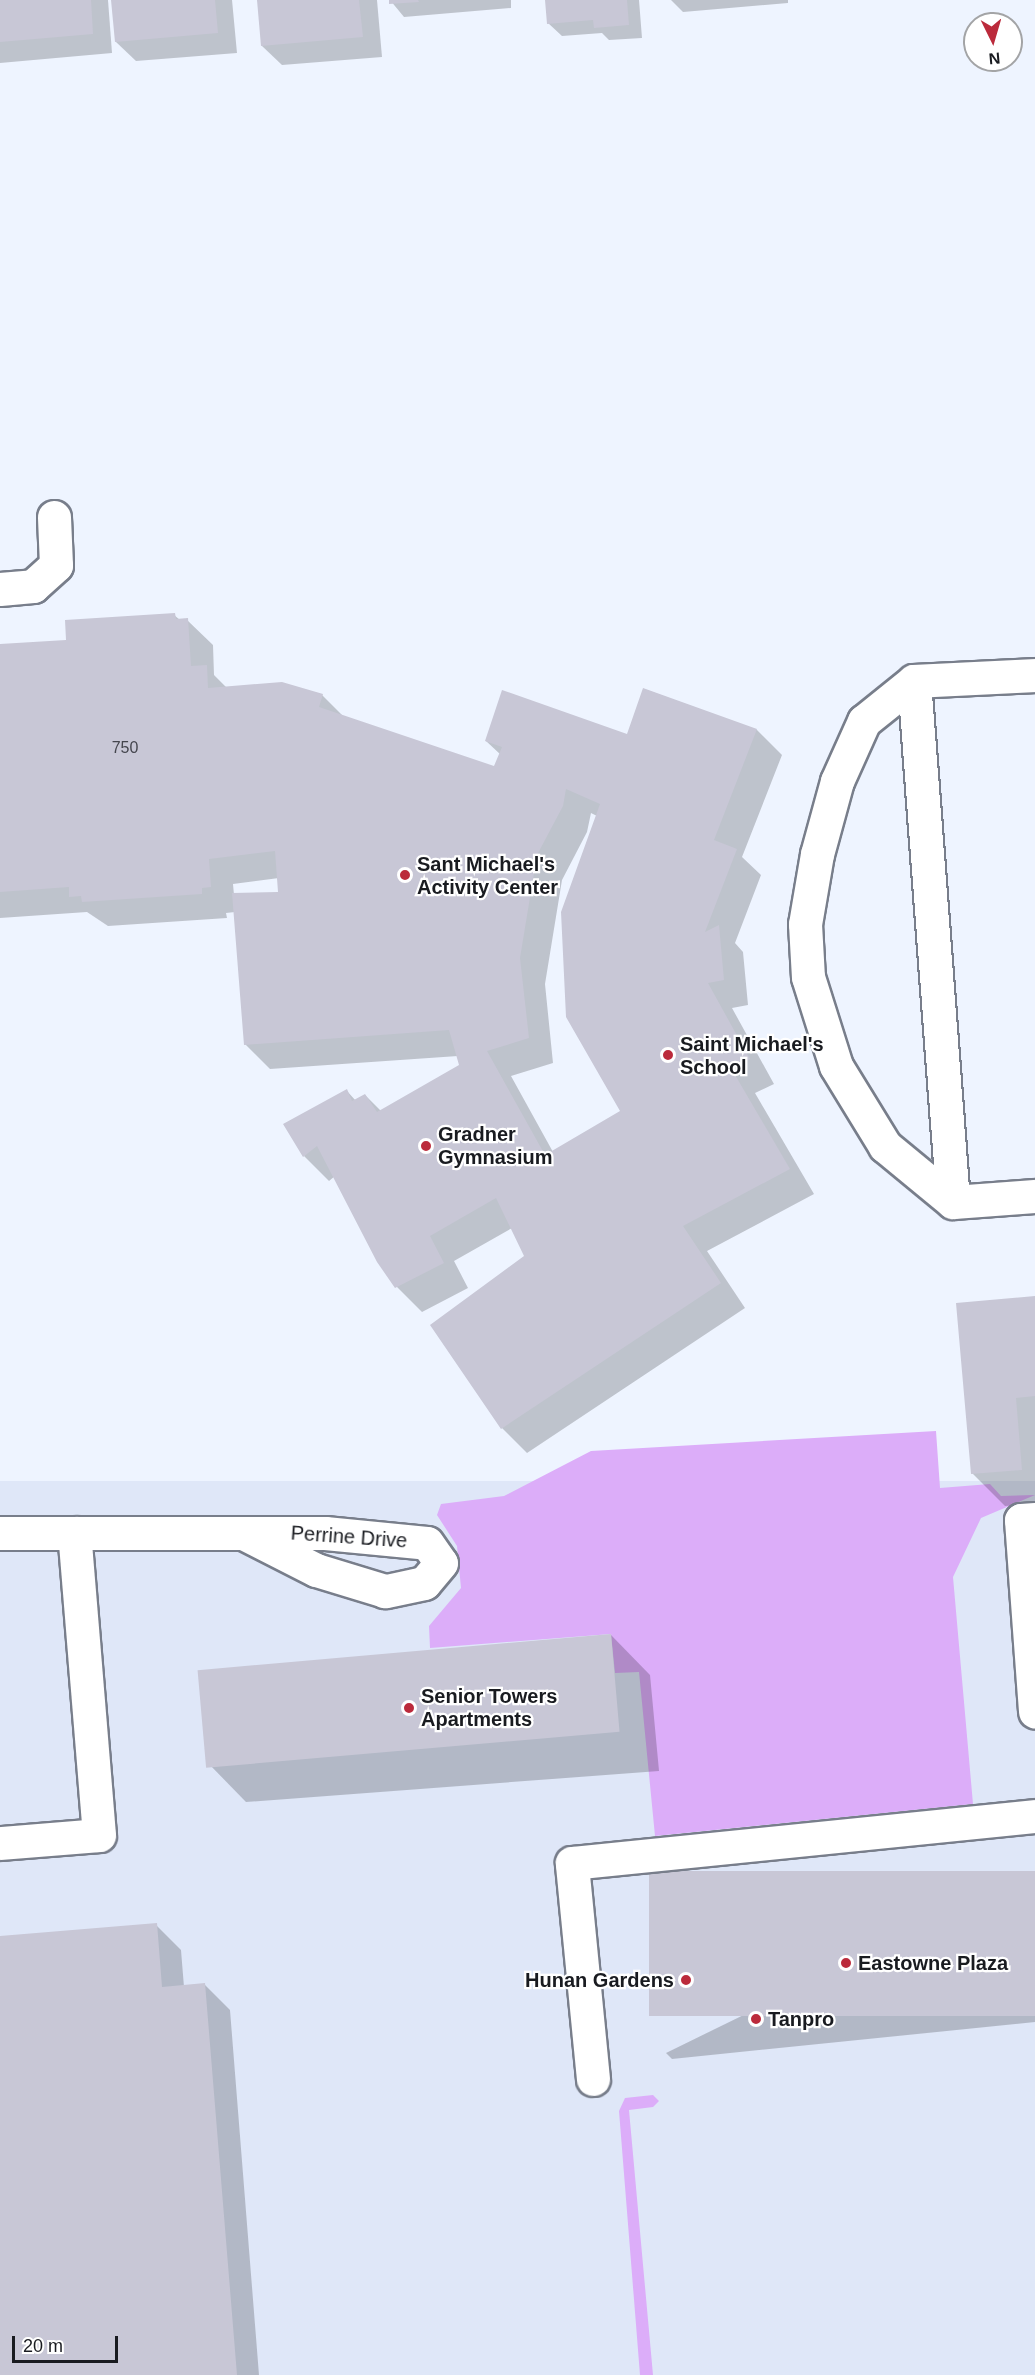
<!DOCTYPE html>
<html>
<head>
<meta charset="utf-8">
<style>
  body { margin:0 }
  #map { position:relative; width:1035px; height:2375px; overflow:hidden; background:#eef4ff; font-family:Arial,sans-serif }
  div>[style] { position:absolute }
  .built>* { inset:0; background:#dfe7f8; transform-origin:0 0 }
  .green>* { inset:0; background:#dcadf9 }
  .shadow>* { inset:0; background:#0003 }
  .building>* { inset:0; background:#c8c7d6; transform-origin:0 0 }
  .roads { filter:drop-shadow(2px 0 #787e8b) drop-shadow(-2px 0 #787e8b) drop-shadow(0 2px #787e8b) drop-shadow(0 -2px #787e8b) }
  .minor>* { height:33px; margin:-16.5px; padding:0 16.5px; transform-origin:16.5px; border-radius:16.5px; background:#fff }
  .dots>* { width:16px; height:16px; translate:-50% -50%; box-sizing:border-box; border:3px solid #fff; border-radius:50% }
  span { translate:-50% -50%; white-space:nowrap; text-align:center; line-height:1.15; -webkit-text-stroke:4.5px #fff; paint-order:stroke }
  .number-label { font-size:16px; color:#45464e }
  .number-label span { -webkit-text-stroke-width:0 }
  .poi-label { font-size:20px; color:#191b20; font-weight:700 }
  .left { translate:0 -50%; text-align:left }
  .right { translate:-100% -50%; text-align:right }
  .street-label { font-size:20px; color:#191b20 }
  .north { position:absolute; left:963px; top:12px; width:60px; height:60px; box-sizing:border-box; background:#fff; border:2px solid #a3a4a6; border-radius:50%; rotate:175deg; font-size:16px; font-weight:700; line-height:24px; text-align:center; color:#191b20 }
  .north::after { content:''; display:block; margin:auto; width:21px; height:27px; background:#bb2a3b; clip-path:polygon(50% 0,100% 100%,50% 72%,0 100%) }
  .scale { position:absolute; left:12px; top:2336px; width:106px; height:27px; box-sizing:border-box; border:3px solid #191b20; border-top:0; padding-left:8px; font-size:18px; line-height:21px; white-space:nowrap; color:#191b20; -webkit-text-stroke:4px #fff; paint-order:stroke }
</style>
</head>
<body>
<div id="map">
  <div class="built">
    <div style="left:1035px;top:1481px;width:894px;height:1040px;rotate:90deg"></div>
  </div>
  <div class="green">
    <div style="clip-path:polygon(936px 1431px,940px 1488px,990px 1484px,1001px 1496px,1035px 1495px,981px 1518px,953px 1577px,973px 1804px,655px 1836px,639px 1672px,615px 1673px,611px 1634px,430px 1648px,429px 1626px,461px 1588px,457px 1546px,437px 1515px,441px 1504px,504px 1496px,591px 1451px)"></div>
    <div style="clip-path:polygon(653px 2095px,659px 2101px,653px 2107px,629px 2110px,653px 2375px,640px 2375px,619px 2111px,625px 2098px)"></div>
  </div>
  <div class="shadow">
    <div style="clip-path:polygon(0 0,108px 0,112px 53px,0 63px)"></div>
    <div style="clip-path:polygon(113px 0,232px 0,237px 53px,136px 61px,116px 42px)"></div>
    <div style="clip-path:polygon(258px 0,377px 0,382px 57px,282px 65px,262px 46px)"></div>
    <div style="clip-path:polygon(390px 0,511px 0,511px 8px,404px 17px)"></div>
    <div style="clip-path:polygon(547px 0,639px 0,642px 38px,609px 40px,602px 33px,562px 36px,548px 23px)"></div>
    <div style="clip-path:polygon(671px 0,788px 0,788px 3px,683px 12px)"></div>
    <div style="clip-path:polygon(evenodd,174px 615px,180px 620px,187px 620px,213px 645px,214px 675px,227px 688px,322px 695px,344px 717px,495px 768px,501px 755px,486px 741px,628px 736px,644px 689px,757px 730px,782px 755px,742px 857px,761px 875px,735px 943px,743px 952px,748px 1005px,732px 1008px,774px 1084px,755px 1093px,814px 1194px,707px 1251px,745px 1308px,527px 1453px,502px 1428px,526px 1256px,512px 1228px,454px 1261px,468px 1288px,422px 1312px,397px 1287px,335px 1176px,329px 1181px,304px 1156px,347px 1091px,356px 1101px,365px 1095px,381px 1111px,461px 1066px,458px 1056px,270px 1069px,245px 1044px,235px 912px,226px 913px,227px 918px,108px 926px,87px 912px,0 918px,0 645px,68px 641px,174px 615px,591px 813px,597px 816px,622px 1112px,553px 1152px,511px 1076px,553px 1063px,545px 984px,562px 880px,587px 832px,591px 813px,174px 615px,279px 878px,280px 893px,234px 895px,233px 884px,279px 878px)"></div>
    <div style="clip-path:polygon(1035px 1298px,1035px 1504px,1005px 1506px,972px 1473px)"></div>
    <div style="clip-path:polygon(611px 1635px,650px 1675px,659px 1771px,246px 1802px,207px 1762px)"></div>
    <div style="clip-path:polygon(1035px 1872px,1035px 2022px,672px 2059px,666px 2053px)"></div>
    <div style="clip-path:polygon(156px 1925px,181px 1950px,184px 1987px,205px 1985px,230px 2010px,259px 2375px,0 2375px,0 1937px)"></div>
  </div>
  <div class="building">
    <div style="clip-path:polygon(0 0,91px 0,93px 34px,0 42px)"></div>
    <div style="clip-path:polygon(111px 0,215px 0,218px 33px,115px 42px)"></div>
    <div style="clip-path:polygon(257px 0,359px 0,363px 37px,261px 46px)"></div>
    <div style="clip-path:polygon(389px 0,418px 0,419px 2px,389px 4px)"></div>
    <div style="clip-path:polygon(545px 0,627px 0,629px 25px,594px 28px,593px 20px,547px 24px)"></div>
    <div style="clip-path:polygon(evenodd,175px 613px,176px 619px,188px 618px,191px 666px,207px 665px,208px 688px,282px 682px,323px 694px,319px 707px,494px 766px,502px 747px,485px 741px,502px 690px,627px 734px,643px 688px,757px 729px,714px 840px,737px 849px,705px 932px,719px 925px,724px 980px,708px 983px,750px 1059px,731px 1068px,790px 1169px,683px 1226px,721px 1283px,501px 1429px,430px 1325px,524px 1256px,496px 1198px,430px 1236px,444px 1263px,395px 1288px,377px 1262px,317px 1146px,303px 1157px,283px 1124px,347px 1089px,352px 1101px,365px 1094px,377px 1112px,459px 1065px,449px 1030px,244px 1045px,232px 893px,278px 892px,275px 851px,209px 859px,211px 887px,202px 888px,202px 894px,82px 902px,81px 896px,69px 897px,69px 887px,0 892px,0 644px,66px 640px,65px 620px,175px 613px,566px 789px,600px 804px,561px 912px,566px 1017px,620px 1111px,545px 1155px,487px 1051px,529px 1038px,520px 958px,537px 855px,563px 806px,566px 789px)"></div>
    <div style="clip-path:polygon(1035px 1296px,1035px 1396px,1016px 1398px,1022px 1470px,971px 1474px,956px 1303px)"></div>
    <div style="left:611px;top:1634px;width:98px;height:415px;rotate:85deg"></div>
    <div style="left:1035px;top:1871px;width:145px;height:386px;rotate:90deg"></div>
    <div style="clip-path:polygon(157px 1923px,162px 1987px,205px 1983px,237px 2375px,0 2375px,0 1936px)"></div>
  </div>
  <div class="roads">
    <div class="minor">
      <div style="left:0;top:589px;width:33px;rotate:-5deg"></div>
      <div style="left:33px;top:586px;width:31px;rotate:-42deg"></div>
      <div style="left:56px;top:565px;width:48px;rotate:-92.4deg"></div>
      <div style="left:914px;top:681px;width:64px;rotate:141.3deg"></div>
      <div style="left:864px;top:721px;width:66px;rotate:114.2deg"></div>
      <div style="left:837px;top:781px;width:76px;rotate:105.3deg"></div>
      <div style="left:817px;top:854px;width:71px;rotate:99.7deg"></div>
      <div style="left:805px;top:924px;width:53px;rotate:86.8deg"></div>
      <div style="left:808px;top:977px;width:93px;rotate:72.5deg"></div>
      <div style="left:836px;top:1066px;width:94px;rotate:58.5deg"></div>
      <div style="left:885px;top:1146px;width:88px;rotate:39.5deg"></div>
      <div style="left:914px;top:681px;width:522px;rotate:85.72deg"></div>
      <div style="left:914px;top:681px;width:121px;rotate:-2.8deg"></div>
      <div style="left:953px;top:1202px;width:82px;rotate:-4.2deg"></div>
      <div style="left:1035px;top:1519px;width:14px;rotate:176deg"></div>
      <div style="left:1021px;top:1520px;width:192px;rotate:85.8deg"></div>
      <div style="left:0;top:1533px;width:325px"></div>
      <div style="left:325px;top:1533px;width:102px;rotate:5.6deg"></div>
      <div style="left:427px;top:1543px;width:24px;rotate:55deg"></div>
      <div style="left:441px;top:1563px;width:26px;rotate:130deg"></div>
      <div style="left:424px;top:1583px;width:40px;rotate:168deg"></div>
      <div style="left:385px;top:1591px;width:72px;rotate:-163.1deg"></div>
      <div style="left:316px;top:1570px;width:82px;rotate:-153.1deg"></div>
      <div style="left:0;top:1843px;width:99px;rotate:-4.6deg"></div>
      <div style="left:99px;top:1835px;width:303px;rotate:-94.7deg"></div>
      <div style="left:593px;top:2079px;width:217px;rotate:-95.6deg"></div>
      <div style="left:572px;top:1863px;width:465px;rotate:-5.8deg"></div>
    </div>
  </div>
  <div class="dots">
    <div style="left:405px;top:875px;background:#bb2a3b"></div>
    <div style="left:668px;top:1055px;background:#bb2a3b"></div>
    <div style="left:426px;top:1146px;background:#bb2a3b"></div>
    <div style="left:409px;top:1708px;background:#bb2a3b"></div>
    <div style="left:846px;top:1963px;background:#bb2a3b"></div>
    <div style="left:686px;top:1980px;background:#bb2a3b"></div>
    <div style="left:756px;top:2019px;background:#bb2a3b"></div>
  </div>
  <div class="number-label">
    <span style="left:125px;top:748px">750</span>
  </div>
  <div class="poi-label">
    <span class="left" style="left:417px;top:876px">Sant Michael's<br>Activity Center</span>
    <span class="left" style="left:680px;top:1056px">Saint Michael's<br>School</span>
    <span class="left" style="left:438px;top:1146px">Gradner<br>Gymnasium</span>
    <span class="left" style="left:421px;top:1708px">Senior Towers<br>Apartments</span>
    <span class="left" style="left:858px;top:1963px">Eastowne Plaza</span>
    <span class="right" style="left:674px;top:1980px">Hunan Gardens</span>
    <span class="left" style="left:768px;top:2019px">Tanpro</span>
  </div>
  <div class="street-label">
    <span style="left:349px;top:1537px;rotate:4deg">Perrine Drive</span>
  </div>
  <div class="north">N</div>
  <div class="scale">20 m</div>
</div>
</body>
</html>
